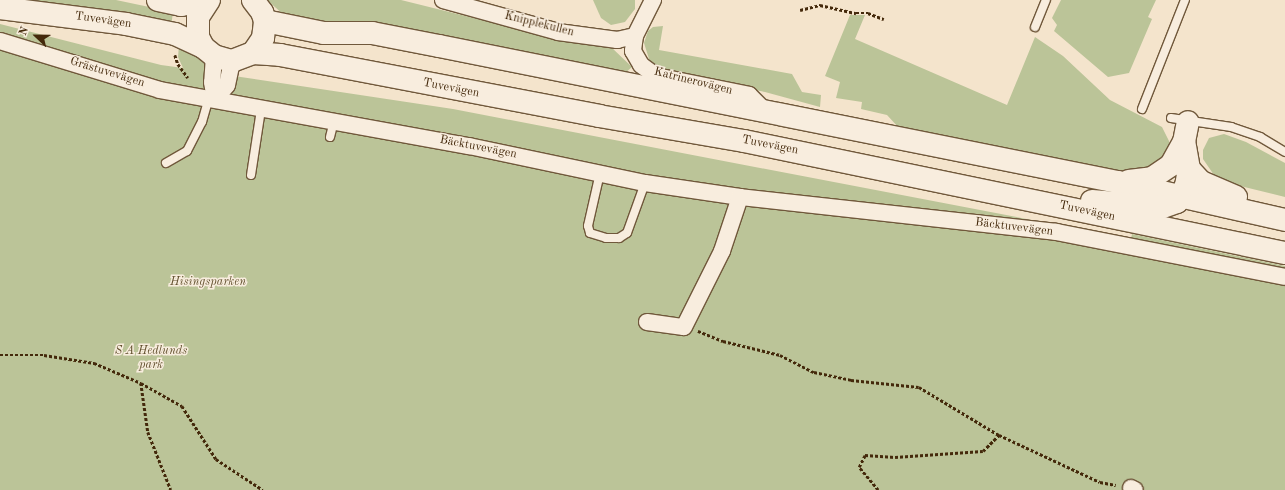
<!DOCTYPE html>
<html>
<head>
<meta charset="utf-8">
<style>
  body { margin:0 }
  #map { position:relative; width:1285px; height:490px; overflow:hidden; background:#f4e4cc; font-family:"Old Standard TT",serif }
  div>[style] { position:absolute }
  .green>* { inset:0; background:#bbc498 }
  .path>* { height:2.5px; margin-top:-1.25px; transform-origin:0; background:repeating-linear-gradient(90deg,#44290b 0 3px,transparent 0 5px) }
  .roads { filter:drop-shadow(1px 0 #70583b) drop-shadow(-1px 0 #70583b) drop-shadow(0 1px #70583b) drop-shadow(0 -1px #70583b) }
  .lane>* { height:8px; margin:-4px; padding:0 4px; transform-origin:4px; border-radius:4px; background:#f8edde }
  .street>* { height:16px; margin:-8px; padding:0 8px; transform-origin:8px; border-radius:8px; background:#f8edde }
  .secondary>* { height:22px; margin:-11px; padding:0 11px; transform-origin:11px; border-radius:11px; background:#f8edde }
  span { translate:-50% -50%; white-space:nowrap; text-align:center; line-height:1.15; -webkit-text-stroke:3px #f8edde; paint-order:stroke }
  .street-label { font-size:12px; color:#44290b }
  .park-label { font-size:12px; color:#62502e; font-style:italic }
  .north { position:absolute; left:16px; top:16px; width:40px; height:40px; -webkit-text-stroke:3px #f8edde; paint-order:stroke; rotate:292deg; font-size:11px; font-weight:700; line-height:16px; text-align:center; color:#44290b }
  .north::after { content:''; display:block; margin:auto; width:14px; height:18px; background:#44290b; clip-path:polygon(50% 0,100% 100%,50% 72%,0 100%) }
</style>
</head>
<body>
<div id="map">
  <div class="green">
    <div style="clip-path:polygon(0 0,116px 0,173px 12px,171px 27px)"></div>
    <div style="clip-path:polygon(267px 0,401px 0,574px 43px,611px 47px,632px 67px,625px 73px,333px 28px,284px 15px)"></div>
    <div style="clip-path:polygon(593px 0,635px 0,635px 9px,625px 22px,611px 25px,601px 18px)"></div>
    <div style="clip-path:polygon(1061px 0,1156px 0,1148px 17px,1152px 19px,1129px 73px,1108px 77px,1054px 31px,1057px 25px,1052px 18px)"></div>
    <div style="clip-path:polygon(850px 15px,865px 15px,855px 39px,1007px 105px,1035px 37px,1063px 56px,1110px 100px,1162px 127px,1169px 141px,1170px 148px,1156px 166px,1122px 172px,899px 128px,887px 115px,861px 109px,862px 102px,836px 98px,840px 82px,825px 76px)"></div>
    <div style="clip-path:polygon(0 24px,161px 65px,183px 68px,178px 57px,179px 45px,204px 60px,207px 72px,453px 109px,1131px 239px,1132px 234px,1285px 266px,1285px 490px,0 490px)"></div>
    <div style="clip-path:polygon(663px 26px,659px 50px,792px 74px,802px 92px,821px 95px,820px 107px,765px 92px,662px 71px,650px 62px,644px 43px,648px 31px,653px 27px)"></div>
    <div style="clip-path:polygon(1224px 134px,1246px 142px,1285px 163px,1285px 197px,1228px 183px,1214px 175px,1203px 159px,1203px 150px,1209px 138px)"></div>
  </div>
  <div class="path">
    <div style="left:800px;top:10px;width:21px;rotate:-14deg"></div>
    <div style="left:820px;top:5px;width:37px;rotate:13deg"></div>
    <div style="left:856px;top:13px;width:12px"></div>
    <div style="left:868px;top:13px;width:17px;rotate:21deg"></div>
    <div style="left:175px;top:55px;width:9px;rotate:72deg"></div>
    <div style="left:178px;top:64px;width:17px;rotate:54deg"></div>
    <div style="left:698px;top:331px;width:27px;rotate:22deg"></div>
    <div style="left:723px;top:341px;width:59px;rotate:13.8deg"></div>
    <div style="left:780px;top:355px;width:38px;rotate:27deg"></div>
    <div style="left:814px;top:372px;width:38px;rotate:12deg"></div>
    <div style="left:851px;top:380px;width:68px;rotate:5.9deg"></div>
    <div style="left:919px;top:387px;width:93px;rotate:31deg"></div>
    <div style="left:999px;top:435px;width:111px;rotate:25deg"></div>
    <div style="left:1100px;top:482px;width:16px;rotate:11deg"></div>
    <div style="left:0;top:355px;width:44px"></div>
    <div style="left:44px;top:355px;width:51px;rotate:9.1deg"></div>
    <div style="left:94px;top:363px;width:51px;rotate:23.1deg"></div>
    <div style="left:141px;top:383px;width:49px;rotate:81.9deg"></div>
    <div style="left:148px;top:432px;width:62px;rotate:68.4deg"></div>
    <div style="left:141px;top:383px;width:47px;rotate:29.3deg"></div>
    <div style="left:182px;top:406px;width:63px;rotate:57.3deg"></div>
    <div style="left:216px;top:459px;width:56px;rotate:33.4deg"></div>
    <div style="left:878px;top:490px;width:30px;rotate:-130deg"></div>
    <div style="left:859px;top:467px;width:13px;rotate:-63deg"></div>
    <div style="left:865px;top:455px;width:30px;rotate:4deg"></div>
    <div style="left:895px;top:457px;width:88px;rotate:-3.9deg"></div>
    <div style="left:983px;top:451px;width:23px;rotate:-45deg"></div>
  </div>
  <div class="roads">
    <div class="lane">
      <div style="left:1035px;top:27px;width:29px;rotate:-68deg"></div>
      <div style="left:1142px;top:109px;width:117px;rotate:-68.5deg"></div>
      <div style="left:1171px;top:118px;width:61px;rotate:8.5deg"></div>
      <div style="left:1231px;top:127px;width:31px;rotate:19deg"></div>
      <div style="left:1260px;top:137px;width:29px;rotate:31deg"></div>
      <div style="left:330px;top:137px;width:16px;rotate:-76deg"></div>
      <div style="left:166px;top:163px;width:24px;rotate:-30deg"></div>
      <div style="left:187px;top:151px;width:33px;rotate:-63deg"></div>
      <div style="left:202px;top:122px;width:25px;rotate:-74deg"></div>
      <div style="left:600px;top:173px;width:54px;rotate:102.8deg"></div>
      <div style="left:588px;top:226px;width:7px;rotate:74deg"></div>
      <div style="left:590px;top:233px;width:17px;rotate:17deg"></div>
      <div style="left:606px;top:238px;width:13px"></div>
      <div style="left:619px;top:238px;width:9px;rotate:-32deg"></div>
      <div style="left:627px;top:233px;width:53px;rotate:-70.2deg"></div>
      <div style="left:251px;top:175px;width:66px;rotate:-81.3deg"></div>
    </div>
    <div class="street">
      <div style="left:443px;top:0;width:119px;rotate:15.5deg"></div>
      <div style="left:558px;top:32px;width:60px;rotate:7.7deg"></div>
      <div style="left:617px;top:40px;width:18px;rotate:-13deg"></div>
      <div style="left:653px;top:0;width:40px;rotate:116.6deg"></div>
      <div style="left:635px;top:36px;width:15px;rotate:98deg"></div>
      <div style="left:633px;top:51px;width:16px;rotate:60deg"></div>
      <div style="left:641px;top:65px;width:19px;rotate:36deg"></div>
      <div style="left:656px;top:76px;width:95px;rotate:11.5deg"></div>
      <div style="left:749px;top:95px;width:23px;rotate:45deg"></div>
      <div style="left:0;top:41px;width:167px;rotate:17deg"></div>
      <div style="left:160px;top:90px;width:314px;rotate:10.3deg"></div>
      <div style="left:469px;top:146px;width:180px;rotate:11.9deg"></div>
      <div style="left:645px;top:183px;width:96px;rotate:8.4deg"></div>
      <div style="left:740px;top:197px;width:318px;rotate:6.3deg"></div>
      <div style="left:1056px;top:232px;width:233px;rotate:11.1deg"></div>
      <div style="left:214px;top:56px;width:26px;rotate:94deg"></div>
      <div style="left:212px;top:82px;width:17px;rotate:80deg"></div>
      <div style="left:215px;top:99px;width:18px;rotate:-49deg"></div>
      <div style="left:227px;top:85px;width:25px;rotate:-78deg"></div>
      <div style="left:647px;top:322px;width:37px;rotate:8deg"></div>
      <div style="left:684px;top:327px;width:85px;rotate:-63.4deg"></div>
      <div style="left:722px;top:251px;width:57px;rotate:-71.6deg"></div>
      <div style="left:1131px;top:488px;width:4px;rotate:27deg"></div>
    </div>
    <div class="secondary">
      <div style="left:158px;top:0;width:24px;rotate:12deg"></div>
      <div style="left:181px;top:5px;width:27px;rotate:-10deg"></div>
      <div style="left:209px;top:0;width:20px;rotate:123deg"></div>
      <div style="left:198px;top:17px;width:20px;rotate:90deg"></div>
      <div style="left:198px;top:37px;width:11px;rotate:63deg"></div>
      <div style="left:203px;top:47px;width:14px;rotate:39deg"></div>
      <div style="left:214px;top:56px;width:19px;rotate:16deg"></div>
      <div style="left:232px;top:61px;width:22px;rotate:-21deg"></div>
      <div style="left:253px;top:53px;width:18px;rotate:-56deg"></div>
      <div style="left:263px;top:38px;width:17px;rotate:-83deg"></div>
      <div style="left:265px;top:21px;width:9px;rotate:-108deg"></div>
      <div style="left:262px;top:12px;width:15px;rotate:-127deg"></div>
      <div style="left:0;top:8px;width:127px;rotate:7.2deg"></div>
      <div style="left:126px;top:24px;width:50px;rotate:11.5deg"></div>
      <div style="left:175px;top:34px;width:31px;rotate:25deg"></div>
      <div style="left:265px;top:21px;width:60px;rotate:11.5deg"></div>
      <div style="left:324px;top:33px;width:48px"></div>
      <div style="left:372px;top:33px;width:68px;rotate:11deg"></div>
      <div style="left:439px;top:46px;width:692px;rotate:11.33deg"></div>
      <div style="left:1118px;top:182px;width:171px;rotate:12.8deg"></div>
      <div style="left:253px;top:53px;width:27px;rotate:4deg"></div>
      <div style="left:280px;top:55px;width:325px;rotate:10.8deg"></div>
      <div style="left:599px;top:116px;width:147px;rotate:9.8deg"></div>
      <div style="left:744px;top:141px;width:552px;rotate:11.7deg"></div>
      <div style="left:1189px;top:169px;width:18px;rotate:47deg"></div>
      <div style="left:1201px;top:182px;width:38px;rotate:23deg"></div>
      <div style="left:1129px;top:181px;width:23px;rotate:-7deg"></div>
      <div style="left:1152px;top:178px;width:23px;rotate:-34deg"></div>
      <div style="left:1171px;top:165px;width:26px;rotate:-61deg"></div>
      <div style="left:1184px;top:142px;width:20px;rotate:-79deg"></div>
      <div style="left:1092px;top:201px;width:71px;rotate:4.8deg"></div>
      <div style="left:1163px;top:207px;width:15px;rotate:-20deg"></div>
      <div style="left:1177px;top:202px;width:18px;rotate:-61deg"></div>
      <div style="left:1186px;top:186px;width:17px;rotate:-80deg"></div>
      <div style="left:1189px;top:169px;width:27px;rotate:-100deg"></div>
    </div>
  </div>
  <div class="street-label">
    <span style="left:103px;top:21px;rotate:8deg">Tuvevägen</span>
    <span style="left:539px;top:25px;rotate:14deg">Knipplekullen</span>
    <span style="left:107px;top:73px;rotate:17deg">Grästuvevägen</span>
    <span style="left:693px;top:82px;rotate:14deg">Katrinerovägen</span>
    <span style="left:451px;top:89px;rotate:11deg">Tuvevägen</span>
    <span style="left:770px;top:146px;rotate:11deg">Tuvevägen</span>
    <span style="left:478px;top:148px;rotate:11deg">Bäcktuvevägen</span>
    <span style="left:1087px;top:212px;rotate:12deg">Tuvevägen</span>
    <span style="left:1014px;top:228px;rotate:7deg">Bäcktuvevägen</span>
  </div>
  <div class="park-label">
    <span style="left:208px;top:283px">Hisingsparken</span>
    <span style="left:151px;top:359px">S A Hedlunds<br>park</span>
  </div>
  <div class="north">N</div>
</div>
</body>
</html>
